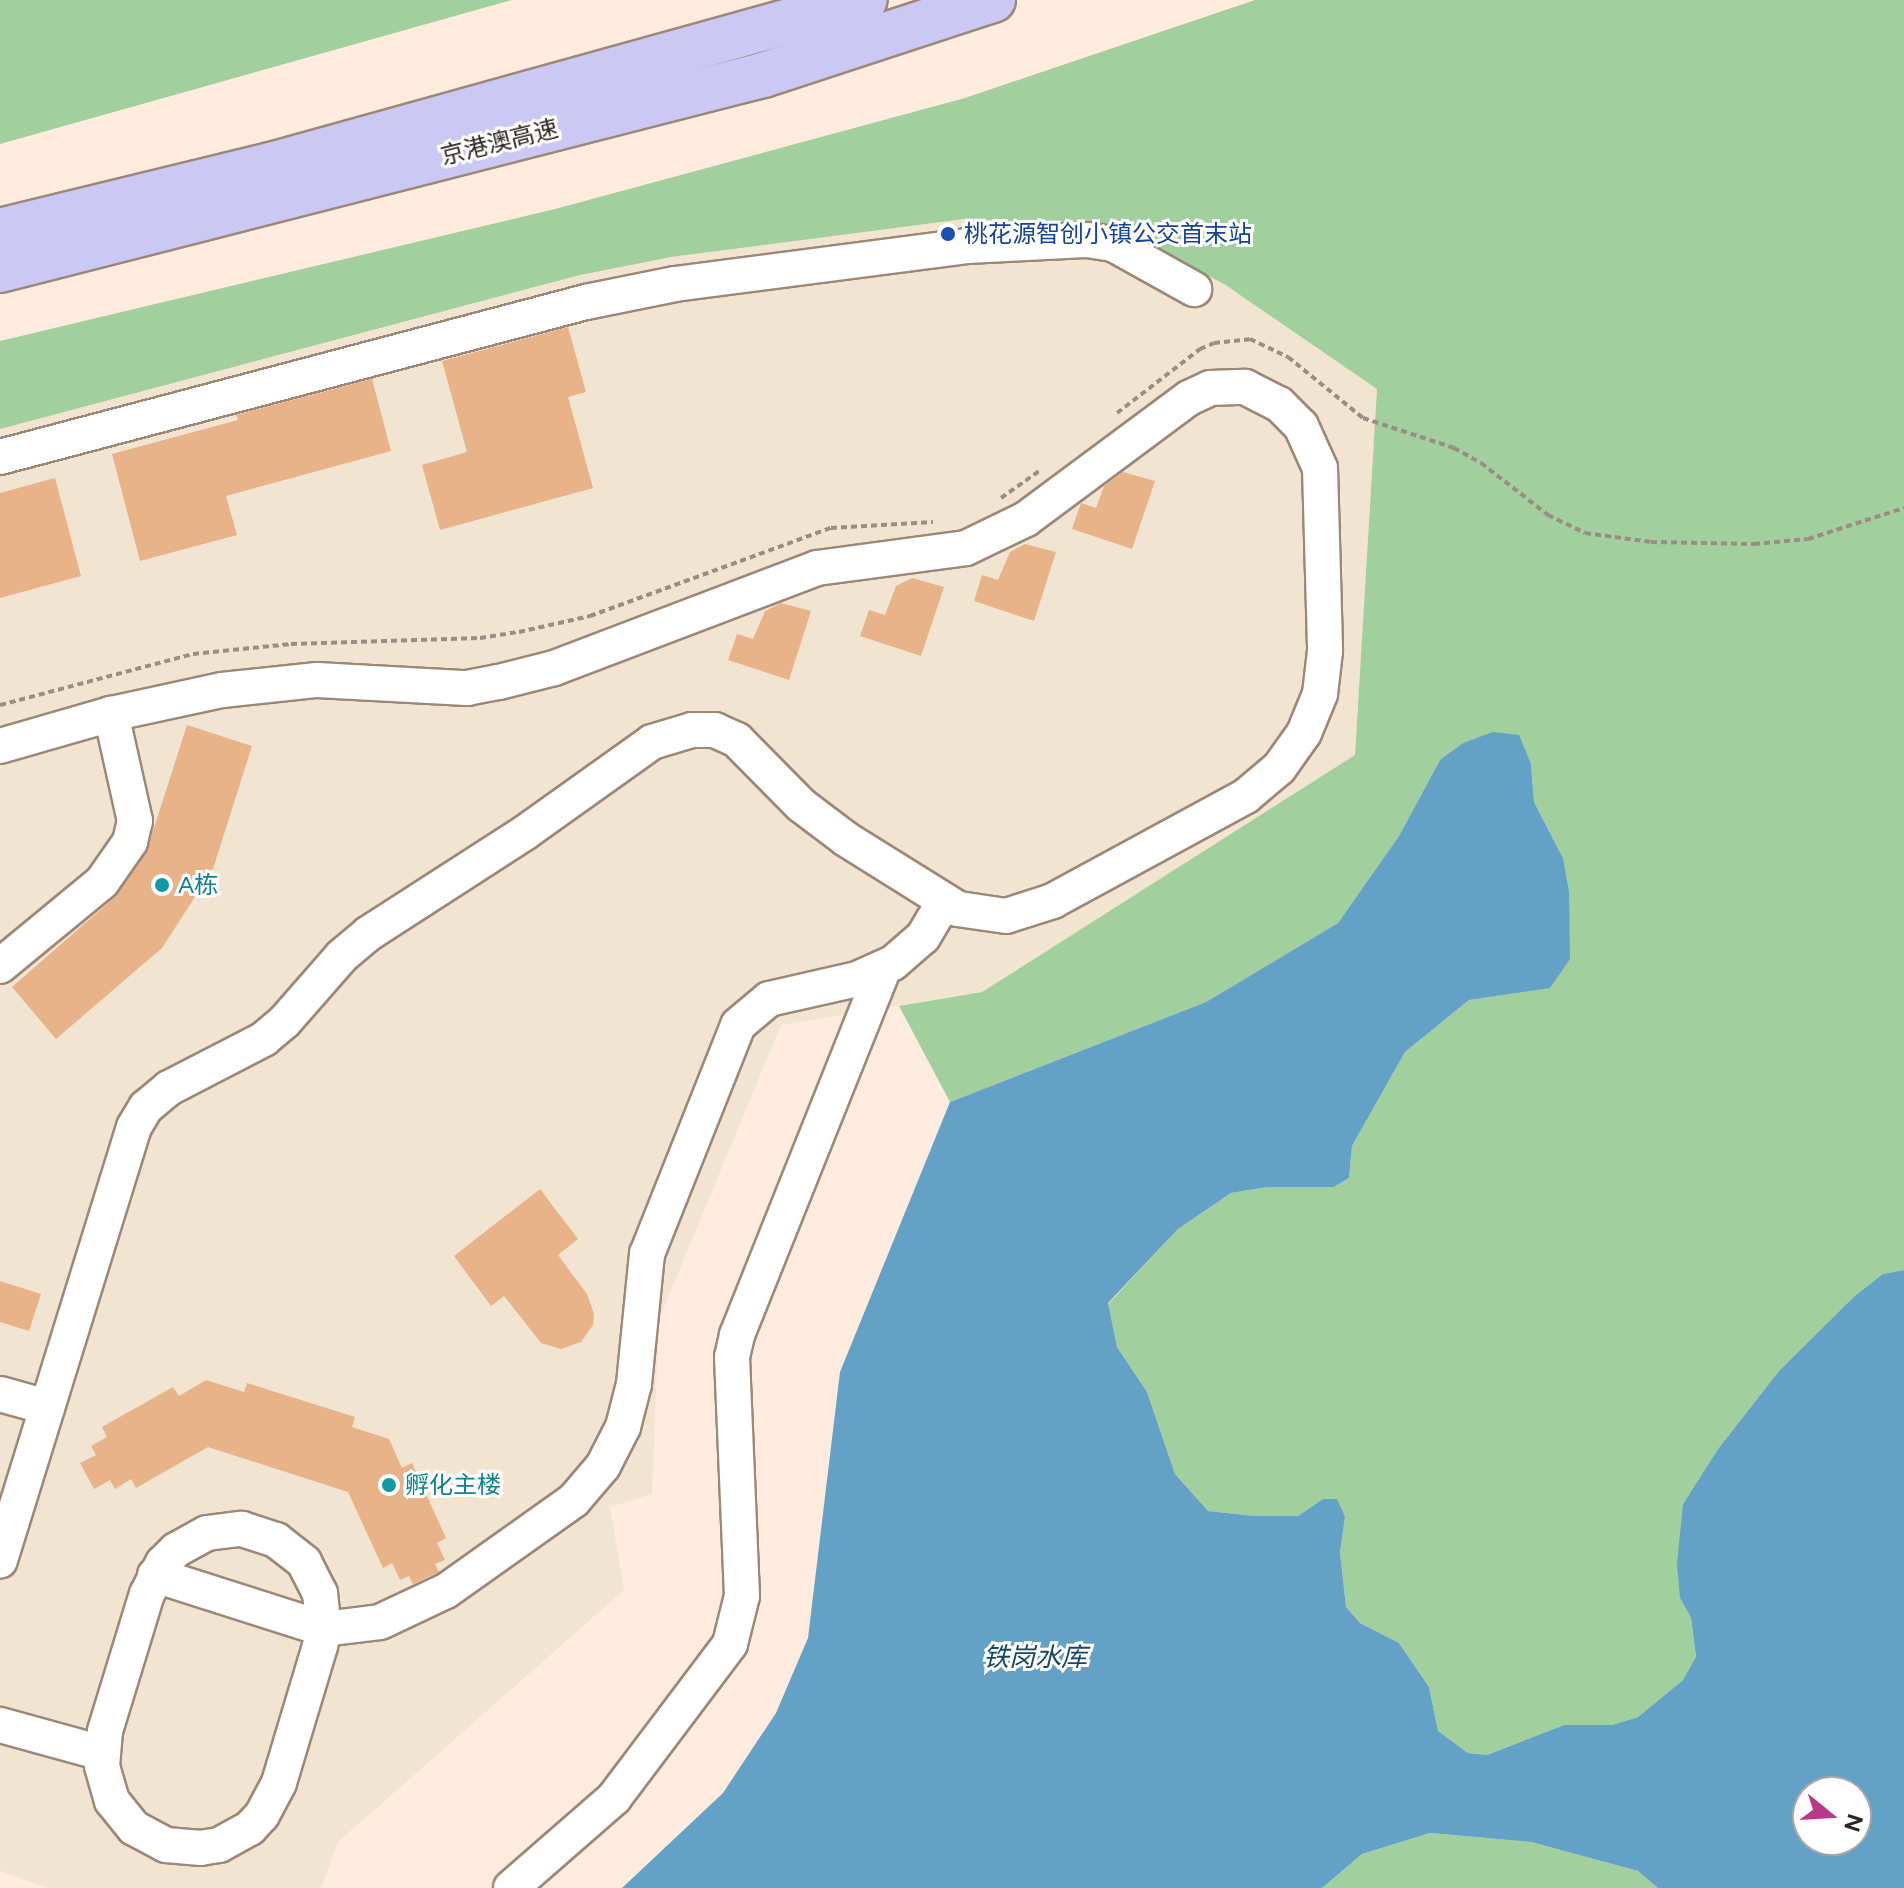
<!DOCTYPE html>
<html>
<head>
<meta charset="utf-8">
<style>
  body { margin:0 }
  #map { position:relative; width:1904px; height:1888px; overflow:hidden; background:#ffecde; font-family:Figtree,"Noto Sans SC",sans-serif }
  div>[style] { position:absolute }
  .industrial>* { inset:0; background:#f1e4d0 }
  .forest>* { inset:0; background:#a1cf9d }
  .water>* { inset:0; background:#64a1c6 }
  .building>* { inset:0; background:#e9b38a }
  .path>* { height:4px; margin-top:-2px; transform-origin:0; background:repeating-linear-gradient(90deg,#9b8d83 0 6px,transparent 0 10px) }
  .roads { filter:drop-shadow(2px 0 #9d8878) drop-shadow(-2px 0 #9d8878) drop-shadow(0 2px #9d8878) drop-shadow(0 -2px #9d8878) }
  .minor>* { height:34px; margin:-17px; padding:0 17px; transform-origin:17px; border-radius:17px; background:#fff }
  .highway>* { height:44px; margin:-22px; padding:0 22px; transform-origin:22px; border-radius:22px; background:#cbc9f3 }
  .dots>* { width:22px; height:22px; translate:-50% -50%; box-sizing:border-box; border:4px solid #fff; border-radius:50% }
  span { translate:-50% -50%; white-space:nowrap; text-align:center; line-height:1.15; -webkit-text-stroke:6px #fff; paint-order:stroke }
  .street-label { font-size:24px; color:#2d241e }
  .transit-label { font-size:24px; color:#164399 }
  .left { translate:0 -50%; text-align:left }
  .culture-label { font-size:24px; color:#0d838f }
  .water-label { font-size:26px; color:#174862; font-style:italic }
  .north { position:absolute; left:1792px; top:1776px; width:80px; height:80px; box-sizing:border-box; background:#fff; border:2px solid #aba7a5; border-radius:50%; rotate:108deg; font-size:22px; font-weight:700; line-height:32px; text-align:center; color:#2d241e }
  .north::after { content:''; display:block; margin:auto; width:28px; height:36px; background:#b73988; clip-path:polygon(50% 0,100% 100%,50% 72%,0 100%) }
</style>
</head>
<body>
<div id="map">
  <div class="industrial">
    <div style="clip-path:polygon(964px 219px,1111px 226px,1224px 284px,1377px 389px,1355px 755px,982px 992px,781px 1025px,659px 1319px,652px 1494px,610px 1507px,624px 1590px,338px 1842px,321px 1888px,49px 1888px,0 1871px,0 429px,580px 275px,671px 257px)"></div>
  </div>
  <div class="forest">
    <div style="clip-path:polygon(0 0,512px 0,0 144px)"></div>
    <div style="clip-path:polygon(1255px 0,1904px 0,1904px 1270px,1883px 1274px,1779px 1371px,1718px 1449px,1683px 1504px,1680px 1598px,1691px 1618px,1696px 1658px,1683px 1680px,1638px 1717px,1612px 1725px,1564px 1725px,1487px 1755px,1468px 1753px,1438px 1731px,1429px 1687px,1399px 1643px,1360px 1623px,1346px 1607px,1340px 1552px,1345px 1517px,1323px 1499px,1298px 1516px,1255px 1516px,1208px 1511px,1175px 1474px,1147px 1392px,1117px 1347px,1108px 1304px,1178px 1229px,1231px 1193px,1268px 1187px,1334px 1187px,1349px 1178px,1352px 1146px,1405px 1052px,1469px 1000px,1550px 987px,1570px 958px,1563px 858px,1534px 802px,1531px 764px,1440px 760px,1399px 836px,1338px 923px,1206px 1002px,950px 1102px,899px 1006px,982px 992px,1355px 755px,1377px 389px,1224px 284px,1111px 226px,964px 219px,671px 257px,580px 275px,0 429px,0 341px,555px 209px,965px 98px)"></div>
    <div style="clip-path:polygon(1430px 1833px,1531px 1842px,1638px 1871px,1658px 1888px,1322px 1888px,1362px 1854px)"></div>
  </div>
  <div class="water">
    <div style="clip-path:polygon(evenodd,1493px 732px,1519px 735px,1531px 764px,1534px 802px,1563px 858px,1569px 892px,1570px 959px,1550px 988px,1469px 1000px,1405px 1052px,1352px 1146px,1349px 1178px,1334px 1187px,1268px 1187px,1231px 1193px,1178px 1229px,1108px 1303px,1117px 1347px,1147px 1392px,1175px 1474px,1208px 1511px,1255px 1516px,1298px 1516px,1323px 1499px,1337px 1499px,1345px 1517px,1340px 1552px,1346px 1607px,1360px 1623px,1399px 1643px,1429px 1687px,1438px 1731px,1468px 1753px,1487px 1755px,1564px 1725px,1612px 1725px,1638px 1717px,1683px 1680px,1696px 1657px,1691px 1618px,1680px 1598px,1677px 1564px,1683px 1504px,1718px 1449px,1779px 1371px,1855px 1296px,1883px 1274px,1904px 1270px,1904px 1888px,1658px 1888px,1638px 1871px,1531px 1842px,1430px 1833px,1362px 1854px,1322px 1888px,622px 1888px,723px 1793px,776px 1713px,808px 1638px,840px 1372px,950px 1102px,1206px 1002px,1338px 923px,1399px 836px,1440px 760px,1463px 743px,1493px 732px,1808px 1792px,1856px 1792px,1856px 1840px,1808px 1840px,1808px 1792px)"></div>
  </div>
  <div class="building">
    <div style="clip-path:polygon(568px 327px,586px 392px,568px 397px,593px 488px,440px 530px,422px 465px,467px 452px,442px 361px)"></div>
    <div style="clip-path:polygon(372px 379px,391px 451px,226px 496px,237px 535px,140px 561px,112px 454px,238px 420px,236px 415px)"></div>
    <div style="clip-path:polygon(1123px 472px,1155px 481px,1132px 549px,1072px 529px,1081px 503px,1096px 508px,1104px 486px)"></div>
    <div style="clip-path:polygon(55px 478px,81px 576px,0 598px,0 493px)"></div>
    <div style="clip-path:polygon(1025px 544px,1056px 552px,1034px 621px,974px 601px,982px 575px,998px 580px,1010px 552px)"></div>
    <div style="clip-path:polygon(912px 578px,944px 587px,921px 656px,860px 636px,869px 610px,885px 615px,896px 586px)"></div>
    <div style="clip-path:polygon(781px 603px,811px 611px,789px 680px,728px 660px,737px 634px,753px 639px,765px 611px)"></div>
    <div style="clip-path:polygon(187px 725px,252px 746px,213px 869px,162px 948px,56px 1039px,12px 987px,115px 897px,146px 853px)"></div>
    <div style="clip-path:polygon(540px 1189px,578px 1239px,558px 1255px,587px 1294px,594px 1314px,593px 1325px,581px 1342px,561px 1349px,541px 1343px,504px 1296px,491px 1306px,454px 1256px)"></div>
    <div style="clip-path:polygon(0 1281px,41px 1294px,29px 1331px,0 1322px)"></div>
    <div style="clip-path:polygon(206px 1380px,244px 1392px,247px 1383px,355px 1417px,352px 1427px,389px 1439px,402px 1468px,412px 1463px,446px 1538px,437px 1543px,445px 1560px,435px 1564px,439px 1572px,413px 1584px,409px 1576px,400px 1580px,392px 1563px,383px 1568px,348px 1492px,208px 1447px,136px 1488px,131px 1479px,115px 1489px,110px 1480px,94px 1489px,80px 1463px,96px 1455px,91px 1446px,107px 1437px,102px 1427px,173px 1387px,179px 1396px)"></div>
  </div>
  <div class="path">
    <div style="left:1117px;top:413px;width:105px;rotate:-37.6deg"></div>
    <div style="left:1200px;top:349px;width:15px;rotate:-23deg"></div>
    <div style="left:1214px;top:343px;width:36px;rotate:-6deg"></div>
    <div style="left:1250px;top:339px;width:42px;rotate:25.3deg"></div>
    <div style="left:1288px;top:357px;width:97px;rotate:39.1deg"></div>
    <div style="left:1363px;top:418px;width:96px;rotate:18.2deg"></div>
    <div style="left:1454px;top:448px;width:31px;rotate:29deg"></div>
    <div style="left:1481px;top:463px;width:85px;rotate:37.8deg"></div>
    <div style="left:1548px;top:515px;width:41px;rotate:25.9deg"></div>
    <div style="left:1585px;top:533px;width:67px;rotate:7.8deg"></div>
    <div style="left:1651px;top:542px;width:103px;rotate:1.1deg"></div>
    <div style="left:1754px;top:544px;width:54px;rotate:-5.3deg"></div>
    <div style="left:1808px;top:539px;width:101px;rotate:-17.9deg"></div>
    <div style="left:1001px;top:498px;width:47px;rotate:-35.4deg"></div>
    <div style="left:0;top:705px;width:200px;rotate:-14.8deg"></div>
    <div style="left:193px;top:654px;width:99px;rotate:-5.8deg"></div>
    <div style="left:291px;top:644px;width:189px;rotate:-1.8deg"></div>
    <div style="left:480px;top:638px;width:39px;rotate:-9deg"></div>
    <div style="left:519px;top:632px;width:73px;rotate:-12.7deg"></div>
    <div style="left:590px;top:616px;width:257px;rotate:-20.1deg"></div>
    <div style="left:831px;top:528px;width:102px;rotate:-3.4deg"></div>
  </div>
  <div class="roads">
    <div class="minor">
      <div style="left:0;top:457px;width:606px;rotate:-14.82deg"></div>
      <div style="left:586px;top:302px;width:91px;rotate:-11.4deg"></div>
      <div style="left:675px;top:284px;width:294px;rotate:-7.4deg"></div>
      <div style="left:967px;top:246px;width:120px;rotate:-2.9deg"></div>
      <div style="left:1087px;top:240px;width:26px;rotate:9deg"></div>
      <div style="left:1113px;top:244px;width:93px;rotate:29.1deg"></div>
      <div style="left:0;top:746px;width:116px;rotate:-16.1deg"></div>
      <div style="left:111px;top:714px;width:114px;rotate:-12.2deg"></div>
      <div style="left:222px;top:690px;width:96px;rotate:-6deg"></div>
      <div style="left:317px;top:680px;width:150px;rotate:3.1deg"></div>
      <div style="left:467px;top:688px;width:33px;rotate:-11deg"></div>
      <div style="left:499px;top:682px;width:57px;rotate:-14.3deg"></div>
      <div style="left:554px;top:668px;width:281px;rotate:-20.8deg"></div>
      <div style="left:817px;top:568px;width:150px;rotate:-7.6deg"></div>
      <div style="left:966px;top:548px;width:67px;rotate:-25.8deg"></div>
      <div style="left:1026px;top:519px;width:203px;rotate:-36.6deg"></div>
      <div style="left:1189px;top:398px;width:23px;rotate:-25deg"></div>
      <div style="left:1210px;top:388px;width:35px;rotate:-2deg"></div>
      <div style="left:1245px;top:387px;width:38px;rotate:27deg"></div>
      <div style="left:1279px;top:404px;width:31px;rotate:45deg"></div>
      <div style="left:1301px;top:426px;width:46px;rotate:65.7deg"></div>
      <div style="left:1320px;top:468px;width:183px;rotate:88.4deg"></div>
      <div style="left:1325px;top:651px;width:43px;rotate:96.6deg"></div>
      <div style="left:1320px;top:694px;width:42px;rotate:112.3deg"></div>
      <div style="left:1304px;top:733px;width:43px;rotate:125.5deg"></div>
      <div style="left:1279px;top:768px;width:43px;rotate:139.7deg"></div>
      <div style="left:1246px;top:796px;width:220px;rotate:151.5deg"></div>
      <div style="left:1053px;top:901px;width:49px;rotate:162.3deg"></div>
      <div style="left:1006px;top:916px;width:49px;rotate:-171.7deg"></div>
      <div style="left:958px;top:909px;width:132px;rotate:-148deg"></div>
      <div style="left:846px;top:839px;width:56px;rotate:-142.9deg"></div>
      <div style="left:801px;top:805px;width:91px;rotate:-134.6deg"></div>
      <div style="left:737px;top:740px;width:24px;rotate:-156deg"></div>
      <div style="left:715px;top:730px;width:23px;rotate:180deg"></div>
      <div style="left:692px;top:730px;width:42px;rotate:163.3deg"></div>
      <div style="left:652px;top:742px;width:155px;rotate:144.5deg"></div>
      <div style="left:526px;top:832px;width:188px;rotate:147.2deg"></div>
      <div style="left:368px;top:934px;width:35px;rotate:140deg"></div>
      <div style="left:341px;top:957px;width:86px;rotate:131.2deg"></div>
      <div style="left:284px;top:1022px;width:26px;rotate:140deg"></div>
      <div style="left:264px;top:1039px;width:107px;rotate:152.7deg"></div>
      <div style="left:169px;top:1088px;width:30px;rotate:140deg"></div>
      <div style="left:146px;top:1107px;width:23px;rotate:121deg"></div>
      <div style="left:134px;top:1127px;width:454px;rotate:107.2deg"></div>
      <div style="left:0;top:966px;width:132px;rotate:-39.5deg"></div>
      <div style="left:102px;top:882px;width:49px;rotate:-55deg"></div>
      <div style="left:130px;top:842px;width:22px;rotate:-77deg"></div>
      <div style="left:135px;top:821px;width:110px;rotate:-102.6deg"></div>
      <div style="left:0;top:1394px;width:49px;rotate:15.5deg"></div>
      <div style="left:242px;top:1529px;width:36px;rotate:18deg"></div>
      <div style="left:276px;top:1540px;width:36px;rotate:38deg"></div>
      <div style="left:304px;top:1562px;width:35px;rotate:63deg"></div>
      <div style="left:320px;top:1593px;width:36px;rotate:84deg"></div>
      <div style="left:324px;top:1629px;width:17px;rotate:103deg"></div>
      <div style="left:320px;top:1646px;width:143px;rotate:106.7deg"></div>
      <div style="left:279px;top:1783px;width:36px;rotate:118deg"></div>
      <div style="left:262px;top:1815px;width:18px;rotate:133deg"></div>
      <div style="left:250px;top:1828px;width:35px;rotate:151deg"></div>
      <div style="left:219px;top:1845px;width:18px;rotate:171deg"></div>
      <div style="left:201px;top:1848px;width:35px;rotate:-175deg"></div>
      <div style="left:166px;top:1845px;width:36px;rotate:-152deg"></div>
      <div style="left:134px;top:1828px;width:35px;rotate:-129deg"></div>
      <div style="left:112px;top:1801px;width:36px;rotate:-106deg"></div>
      <div style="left:102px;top:1766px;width:35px;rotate:-85deg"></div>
      <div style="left:105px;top:1731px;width:143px;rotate:-73deg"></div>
      <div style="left:147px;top:1594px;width:35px;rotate:-63deg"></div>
      <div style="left:163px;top:1563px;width:18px;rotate:-45deg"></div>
      <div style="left:176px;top:1550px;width:35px;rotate:-29deg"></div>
      <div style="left:207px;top:1533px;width:35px;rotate:-7deg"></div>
      <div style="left:155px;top:1575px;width:177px;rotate:17.7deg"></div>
      <div style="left:324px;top:1629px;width:56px;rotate:-7.1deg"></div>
      <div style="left:380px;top:1622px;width:73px;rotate:-25.2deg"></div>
      <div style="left:446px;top:1591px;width:157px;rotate:-35.4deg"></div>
      <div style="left:574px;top:1500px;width:45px;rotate:-49.5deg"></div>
      <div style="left:603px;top:1466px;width:44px;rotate:-62.9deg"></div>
      <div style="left:623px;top:1427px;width:44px;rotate:-75.7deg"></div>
      <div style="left:634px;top:1384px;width:131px;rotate:-84.3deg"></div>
      <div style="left:647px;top:1254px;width:246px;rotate:-68.3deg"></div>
      <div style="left:738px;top:1025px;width:40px;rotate:-40deg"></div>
      <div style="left:769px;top:999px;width:90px;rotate:-12.8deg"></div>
      <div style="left:857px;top:979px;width:39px;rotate:-24deg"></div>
      <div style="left:893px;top:963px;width:40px;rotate:-41deg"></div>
      <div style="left:923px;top:937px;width:41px;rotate:-59deg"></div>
      <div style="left:0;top:1725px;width:106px;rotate:15.4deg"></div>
      <div style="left:511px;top:1888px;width:137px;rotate:-41.1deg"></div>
      <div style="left:614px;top:1798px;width:193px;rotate:-53deg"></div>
      <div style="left:730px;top:1644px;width:49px;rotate:-76deg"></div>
      <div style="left:742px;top:1596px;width:239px;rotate:-92.4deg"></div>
      <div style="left:732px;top:1357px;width:23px;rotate:-77deg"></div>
      <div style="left:737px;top:1335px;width:395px;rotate:-68.2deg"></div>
    </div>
    <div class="highway">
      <div style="left:0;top:231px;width:279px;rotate:-13.7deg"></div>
      <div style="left:271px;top:165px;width:616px;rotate:-15.52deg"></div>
      <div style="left:0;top:270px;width:788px;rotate:-14.34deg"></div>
      <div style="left:763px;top:75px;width:242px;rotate:-18.1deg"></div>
    </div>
  </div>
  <div class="dots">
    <div style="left:948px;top:234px;background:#1a4fb4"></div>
    <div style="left:162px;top:885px;background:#0f9aa8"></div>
    <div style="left:389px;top:1485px;background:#0f9aa8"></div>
  </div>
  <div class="street-label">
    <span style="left:499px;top:142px;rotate:-14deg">京港澳高速</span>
  </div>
  <div class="transit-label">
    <span class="left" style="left:964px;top:234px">桃花源智创小镇公交首末站</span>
  </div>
  <div class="culture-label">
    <span class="left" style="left:178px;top:885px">A栋</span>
    <span class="left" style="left:405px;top:1485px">孵化主楼</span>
  </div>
  <div class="water-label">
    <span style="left:1035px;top:1658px">铁岗水库</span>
  </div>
  <div class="north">N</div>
</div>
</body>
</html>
